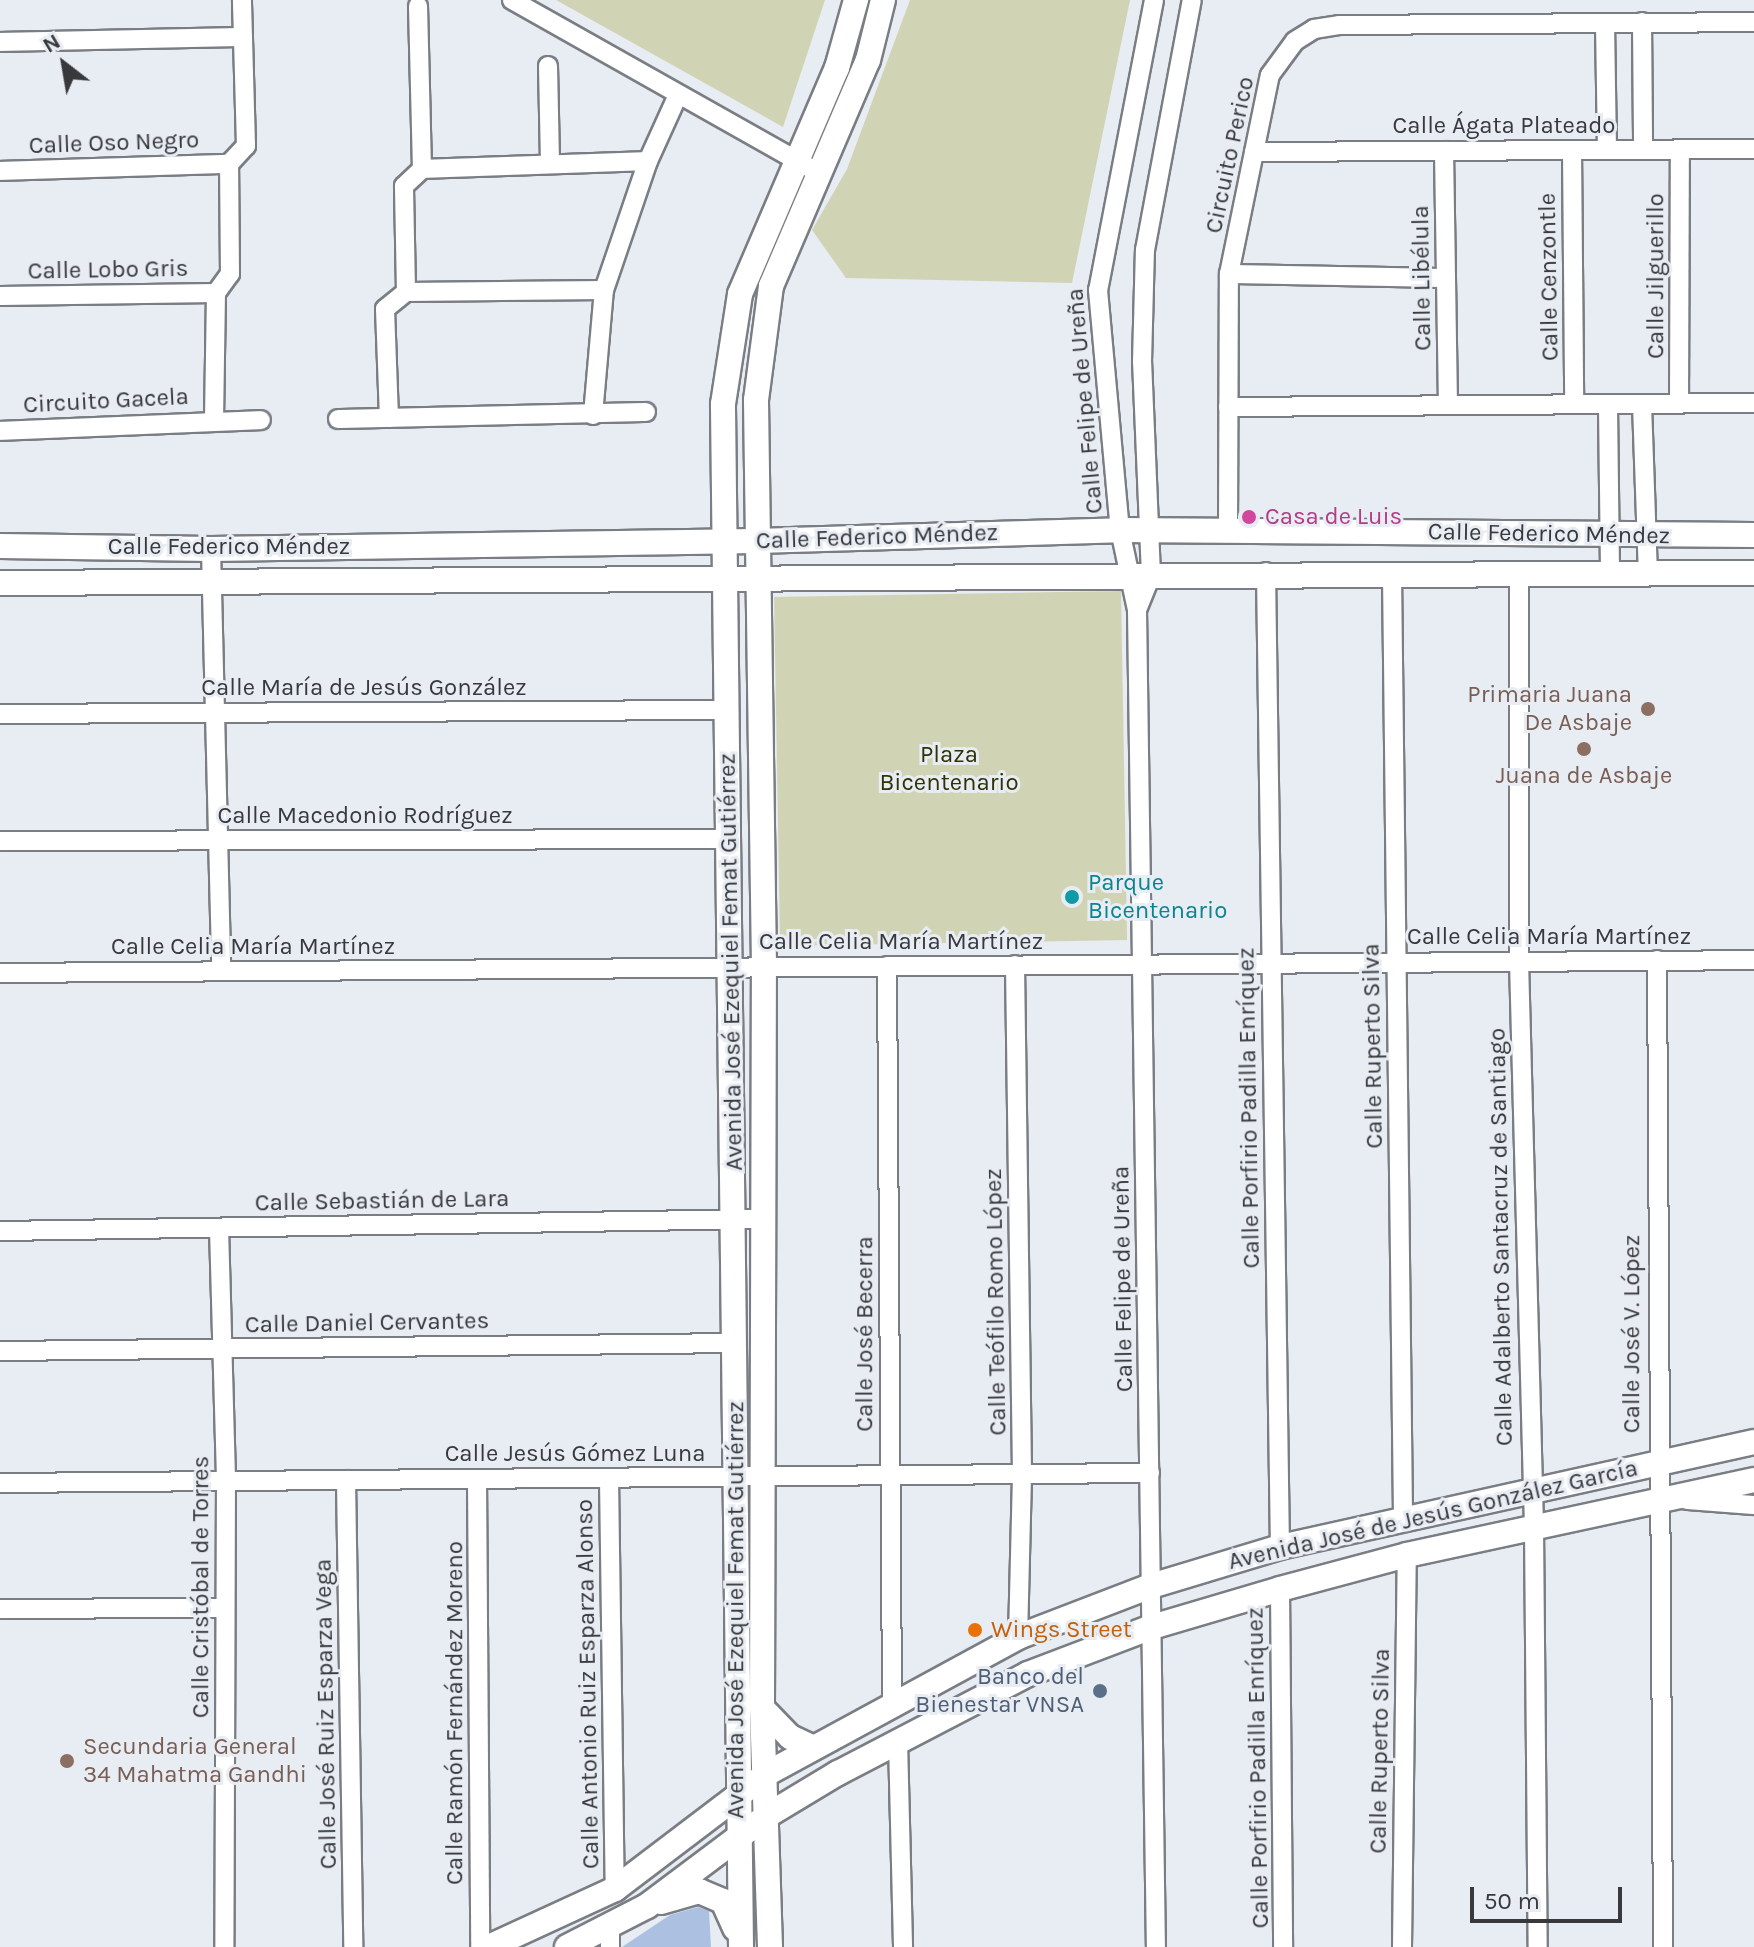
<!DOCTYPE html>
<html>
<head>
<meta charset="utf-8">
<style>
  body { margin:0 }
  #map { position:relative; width:1754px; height:1947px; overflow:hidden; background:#e8ecf3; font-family:Karla,sans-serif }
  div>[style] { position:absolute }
  .green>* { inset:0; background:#d0d4b4; transform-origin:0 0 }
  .building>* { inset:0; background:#acc1e1 }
  .roads { filter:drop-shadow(2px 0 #7a7e84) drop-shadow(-2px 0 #7a7e84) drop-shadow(0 2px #7a7e84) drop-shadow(0 -2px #7a7e84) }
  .street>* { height:18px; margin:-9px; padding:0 9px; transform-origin:9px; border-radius:9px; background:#fff }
  .secondary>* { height:24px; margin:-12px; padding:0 12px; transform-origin:12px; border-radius:12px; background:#fff }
  .dots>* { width:22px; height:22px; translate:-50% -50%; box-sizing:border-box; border:4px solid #e8ecf3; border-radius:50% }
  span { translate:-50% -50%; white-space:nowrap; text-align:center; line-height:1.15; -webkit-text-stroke:6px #e8ecf3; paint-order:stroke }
  .street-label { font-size:24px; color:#37393c }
  .hotel-label { font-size:24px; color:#b23c85 }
  .left { translate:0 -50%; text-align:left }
  .education-label { font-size:24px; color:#785e54 }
  .right { translate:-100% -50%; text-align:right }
  .park-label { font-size:24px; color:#2f3203 }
  .culture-label { font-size:24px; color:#0d838f }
  .food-label { font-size:24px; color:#c56008 }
  .service-label { font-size:24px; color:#4e5e75 }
  .north { position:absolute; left:24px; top:24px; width:80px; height:80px; -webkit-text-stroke:6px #e8ecf3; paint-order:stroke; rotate:329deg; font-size:22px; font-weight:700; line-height:32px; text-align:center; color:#37393c }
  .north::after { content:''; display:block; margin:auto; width:28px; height:36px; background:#37393c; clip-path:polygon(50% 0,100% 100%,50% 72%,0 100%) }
  .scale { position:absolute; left:1470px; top:1887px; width:152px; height:36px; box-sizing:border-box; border:4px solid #37393c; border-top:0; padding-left:10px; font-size:24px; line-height:28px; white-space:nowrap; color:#37393c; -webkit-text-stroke:6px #e8ecf3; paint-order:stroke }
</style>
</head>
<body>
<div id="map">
  <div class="green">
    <div style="clip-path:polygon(556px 0,825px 0,783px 127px)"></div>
    <div style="clip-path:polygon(910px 0,1130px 0,1072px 283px,846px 278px,812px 230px,847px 169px)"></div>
    <div style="left:1121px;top:591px;width:349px;height:347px;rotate:89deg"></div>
  </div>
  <div class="building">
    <div style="clip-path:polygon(698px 1907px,709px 1911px,711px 1947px,622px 1947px,670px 1915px)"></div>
  </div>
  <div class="roads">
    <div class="street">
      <div style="left:512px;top:0;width:349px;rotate:29.4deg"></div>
      <div style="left:1154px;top:0;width:295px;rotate:100.9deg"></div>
      <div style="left:1098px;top:290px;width:241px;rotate:84.8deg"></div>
      <div style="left:1120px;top:530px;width:82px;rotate:78deg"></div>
      <div style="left:1137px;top:610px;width:1337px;rotate:89.19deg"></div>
      <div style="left:418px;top:6px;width:163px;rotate:88.6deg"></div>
      <div style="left:1642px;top:22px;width:127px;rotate:89.5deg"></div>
      <div style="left:1605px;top:23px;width:127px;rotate:89.1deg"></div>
      <div style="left:0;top:42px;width:243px;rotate:-1.2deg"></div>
      <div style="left:548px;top:66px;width:96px;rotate:88.8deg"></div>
      <div style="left:1572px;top:150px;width:254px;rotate:89.5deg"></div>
      <div style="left:1444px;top:151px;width:254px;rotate:89.1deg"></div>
      <div style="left:1254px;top:152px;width:500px;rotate:-0.34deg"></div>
      <div style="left:0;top:171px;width:229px;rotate:-1.8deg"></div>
      <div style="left:1229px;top:274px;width:217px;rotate:1.1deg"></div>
      <div style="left:406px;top:292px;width:198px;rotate:-0.6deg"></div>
      <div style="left:0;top:296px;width:216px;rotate:-0.8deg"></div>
      <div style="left:1642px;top:404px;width:172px;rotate:88deg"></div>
      <div style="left:1679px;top:404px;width:255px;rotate:-89.8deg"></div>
      <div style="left:1608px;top:406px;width:171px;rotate:89.3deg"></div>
      <div style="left:1228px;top:407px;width:526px;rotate:-0.44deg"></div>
      <div style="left:593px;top:415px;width:125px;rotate:-85deg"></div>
      <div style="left:604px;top:290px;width:136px;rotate:-71.2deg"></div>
      <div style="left:648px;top:161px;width:72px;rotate:-65.6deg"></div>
      <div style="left:389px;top:418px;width:109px;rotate:-92.1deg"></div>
      <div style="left:385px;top:309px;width:27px;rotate:-39deg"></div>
      <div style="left:406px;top:292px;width:106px;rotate:-91.1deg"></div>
      <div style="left:404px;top:186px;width:25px;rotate:-43deg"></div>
      <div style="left:422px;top:169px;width:226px;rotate:-2deg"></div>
      <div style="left:338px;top:419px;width:308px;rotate:-1.3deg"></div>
      <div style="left:214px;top:420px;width:127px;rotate:-89.1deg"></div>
      <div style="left:216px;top:293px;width:24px;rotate:-54deg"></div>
      <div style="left:230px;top:274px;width:110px;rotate:-90.5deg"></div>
      <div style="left:229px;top:164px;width:25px;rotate:-47deg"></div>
      <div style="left:246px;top:146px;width:146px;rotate:-91.6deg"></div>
      <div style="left:0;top:431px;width:261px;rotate:-2.4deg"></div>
      <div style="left:1228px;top:531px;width:257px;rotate:-89.8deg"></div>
      <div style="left:1229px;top:274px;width:203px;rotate:-78.4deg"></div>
      <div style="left:1270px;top:75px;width:42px;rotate:-53.7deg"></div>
      <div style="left:1295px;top:41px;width:22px;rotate:-32deg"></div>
      <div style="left:1314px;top:29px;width:25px;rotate:-9deg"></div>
      <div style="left:1339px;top:25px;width:415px;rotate:-0.4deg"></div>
      <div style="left:211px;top:549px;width:422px;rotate:88.6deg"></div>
      <div style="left:1266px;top:572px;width:975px;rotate:89.18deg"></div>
      <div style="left:1392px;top:574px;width:943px;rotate:89.33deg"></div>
      <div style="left:1519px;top:574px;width:387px;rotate:90deg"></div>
      <div style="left:1519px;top:961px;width:566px;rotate:88.48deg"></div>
      <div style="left:1534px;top:1527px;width:420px;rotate:89.5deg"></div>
      <div style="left:1137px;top:610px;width:38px;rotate:-68deg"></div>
      <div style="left:1151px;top:575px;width:213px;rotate:-92.4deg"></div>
      <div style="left:1142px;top:362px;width:112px;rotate:-88.5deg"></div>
      <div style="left:1145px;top:250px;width:254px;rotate:-79.4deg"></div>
      <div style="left:0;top:714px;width:727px;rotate:-0.32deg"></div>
      <div style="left:0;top:841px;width:730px;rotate:-0.16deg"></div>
      <div style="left:1657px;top:960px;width:987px;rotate:89.65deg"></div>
      <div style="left:1015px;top:965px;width:510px;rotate:89.21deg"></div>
      <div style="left:1022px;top:1475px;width:162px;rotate:91.4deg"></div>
      <div style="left:887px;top:966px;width:736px;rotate:89.61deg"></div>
      <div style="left:0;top:973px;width:1754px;rotate:-0.42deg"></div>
      <div style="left:219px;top:1228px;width:253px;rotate:88.4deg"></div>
      <div style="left:226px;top:1481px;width:466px;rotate:90.2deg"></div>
      <div style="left:0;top:1231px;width:765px;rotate:-0.9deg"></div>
      <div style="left:0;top:1351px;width:734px;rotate:-0.62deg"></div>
      <div style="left:609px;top:1478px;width:411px;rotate:89.2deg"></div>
      <div style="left:477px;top:1479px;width:468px;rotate:89.6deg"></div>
      <div style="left:346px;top:1480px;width:467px;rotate:89.1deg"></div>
      <div style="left:0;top:1483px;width:1150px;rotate:-0.5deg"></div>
      <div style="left:1687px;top:1500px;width:67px;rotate:4.3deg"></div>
      <div style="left:1280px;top:1589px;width:358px;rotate:89.5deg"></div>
      <div style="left:0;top:1609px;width:225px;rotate:-0.3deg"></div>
      <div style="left:898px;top:1741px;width:206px;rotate:88.6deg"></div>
      <div style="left:610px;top:1926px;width:21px;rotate:90deg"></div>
      <div style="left:1402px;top:1947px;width:392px;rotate:-89.3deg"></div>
    </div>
    <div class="secondary">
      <div style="left:0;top:546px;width:211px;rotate:0.8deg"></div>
      <div style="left:211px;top:549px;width:545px;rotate:-0.84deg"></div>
      <div style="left:756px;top:541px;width:364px;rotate:-1.7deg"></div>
      <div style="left:1120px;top:530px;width:634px;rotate:0.45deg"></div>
      <div style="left:0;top:583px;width:1754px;rotate:-0.33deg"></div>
      <div style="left:762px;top:1708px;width:40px;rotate:46deg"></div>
      <div style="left:790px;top:1737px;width:23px;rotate:25deg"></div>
      <div style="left:661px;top:1902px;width:40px;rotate:-16deg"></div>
      <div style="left:699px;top:1891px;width:26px;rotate:23deg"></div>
      <div style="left:723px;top:1901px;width:30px;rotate:66deg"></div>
      <div style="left:489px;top:1947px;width:139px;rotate:-24.7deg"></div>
      <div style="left:615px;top:1889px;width:192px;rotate:-37.2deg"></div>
      <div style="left:768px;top:1773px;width:285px;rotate:-28.5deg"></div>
      <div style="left:1018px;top:1637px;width:142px;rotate:-21deg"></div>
      <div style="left:1151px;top:1586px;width:135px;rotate:-16.8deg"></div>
      <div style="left:1280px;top:1547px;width:485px;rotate:-12.5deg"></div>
      <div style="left:567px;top:1947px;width:90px;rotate:-27.1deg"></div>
      <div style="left:647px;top:1906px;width:151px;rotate:-36.9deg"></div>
      <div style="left:768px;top:1815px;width:82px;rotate:-31deg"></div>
      <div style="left:838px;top:1773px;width:214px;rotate:-27.5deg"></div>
      <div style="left:1028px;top:1674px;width:133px;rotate:-20.8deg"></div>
      <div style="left:1152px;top:1627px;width:134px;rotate:-16.5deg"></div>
      <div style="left:1280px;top:1589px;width:131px;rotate:-15deg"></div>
      <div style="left:1407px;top:1555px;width:355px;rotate:-12.2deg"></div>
      <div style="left:741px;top:1947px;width:1543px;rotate:-90.67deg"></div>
      <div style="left:723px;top:404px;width:111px;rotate:-81.2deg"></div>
      <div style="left:740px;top:294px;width:246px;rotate:-66.8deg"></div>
      <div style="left:837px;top:68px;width:71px;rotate:-74.4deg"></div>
      <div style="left:770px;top:1947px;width:239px;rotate:-91.9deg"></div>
      <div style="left:762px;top:1708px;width:741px;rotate:-89.85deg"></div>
      <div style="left:764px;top:967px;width:567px;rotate:-90.81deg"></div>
      <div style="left:756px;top:400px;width:115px;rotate:-82.5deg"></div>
      <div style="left:771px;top:286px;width:246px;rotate:-66.8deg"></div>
      <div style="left:868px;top:60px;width:62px;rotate:-76deg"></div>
    </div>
  </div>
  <div class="dots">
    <div style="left:1249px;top:517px;background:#d1479c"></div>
    <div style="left:1648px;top:709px;background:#8d6e63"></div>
    <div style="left:1584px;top:749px;background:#8d6e63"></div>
    <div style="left:1072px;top:897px;background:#0f9aa8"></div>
    <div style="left:975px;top:1630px;background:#e8710a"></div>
    <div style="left:1100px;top:1691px;background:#5c6f8a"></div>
    <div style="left:67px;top:1761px;background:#8d6e63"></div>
  </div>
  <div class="street-label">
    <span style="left:1504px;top:126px">Calle Ágata Plateado</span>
    <span style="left:114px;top:143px;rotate:-2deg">Calle Oso Negro</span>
    <span style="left:1230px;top:155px;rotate:-78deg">Circuito Perico</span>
    <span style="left:108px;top:270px;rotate:-1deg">Calle Lobo Gris</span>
    <span style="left:1656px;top:276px;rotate:-90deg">Calle Jilguerillo</span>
    <span style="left:1549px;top:277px;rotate:-91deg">Calle Cenzontle</span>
    <span style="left:1422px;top:278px;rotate:-91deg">Calle Libélula</span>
    <span style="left:106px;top:401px;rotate:-3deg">Circuito Gacela</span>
    <span style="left:1085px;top:401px;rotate:-95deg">Calle Felipe de Ureña</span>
    <span style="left:1549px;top:534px;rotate:1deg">Calle Federico Méndez</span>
    <span style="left:877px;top:537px;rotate:-2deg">Calle Federico Méndez</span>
    <span style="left:229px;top:547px">Calle Federico Méndez</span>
    <span style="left:364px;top:688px">Calle María de Jesús González</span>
    <span style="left:365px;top:816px">Calle Macedonio Rodríguez</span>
    <span style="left:1549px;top:937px">Calle Celia María Martínez</span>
    <span style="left:901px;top:942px">Calle Celia María Martínez</span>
    <span style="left:253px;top:947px">Calle Celia María Martínez</span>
    <span style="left:731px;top:962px;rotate:-91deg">Avenida José Ezequiel Femat Gutiérrez</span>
    <span style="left:1373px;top:1046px;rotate:-91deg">Calle Ruperto Silva</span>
    <span style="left:1249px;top:1108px;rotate:-91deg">Calle Porfirio Padilla Enríquez</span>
    <span style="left:382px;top:1201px;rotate:-1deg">Calle Sebastián de Lara</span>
    <span style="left:1501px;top:1237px;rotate:-91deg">Calle Adalberto Santacruz de Santiago</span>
    <span style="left:1123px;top:1279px;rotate:-91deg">Calle Felipe de Ureña</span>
    <span style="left:996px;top:1302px;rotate:-91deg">Calle Teófilo Romo López</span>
    <span style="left:367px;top:1323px;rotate:-1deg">Calle Daniel Cervantes</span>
    <span style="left:865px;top:1334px;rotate:-90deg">Calle José Becerra</span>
    <span style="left:1632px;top:1334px;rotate:-90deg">Calle José V. López</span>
    <span style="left:575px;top:1454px">Calle Jesús Gómez Luna</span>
    <span style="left:1433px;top:1515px;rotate:-13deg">Avenida José de Jesús González García</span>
    <span style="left:201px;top:1587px;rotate:-90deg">Calle Cristóbal de Torres</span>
    <span style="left:736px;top:1610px;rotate:-90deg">Avenida José Ezequiel Femat Gutiérrez</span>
    <span style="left:588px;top:1684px;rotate:-91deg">Calle Antonio Ruiz Esparza Alonso</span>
    <span style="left:455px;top:1713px;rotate:-90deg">Calle Ramón Fernández Moreno</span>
    <span style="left:326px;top:1714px;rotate:-91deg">Calle José Ruiz Esparza Vega</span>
    <span style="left:1380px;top:1751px;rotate:-89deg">Calle Ruperto Silva</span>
    <span style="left:1258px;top:1768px;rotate:-91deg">Calle Porfirio Padilla Enríquez</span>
  </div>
  <div class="hotel-label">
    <span class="left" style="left:1265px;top:517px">Casa de Luis</span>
  </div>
  <div class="education-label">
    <span class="right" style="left:1632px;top:709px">Primaria Juana<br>De Asbaje</span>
    <span style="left:1584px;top:776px">Juana de Asbaje</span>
    <span class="left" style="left:83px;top:1761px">Secundaria General<br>34 Mahatma Gandhi</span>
  </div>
  <div class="park-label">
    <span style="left:949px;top:769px">Plaza<br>Bicentenario</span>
  </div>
  <div class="culture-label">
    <span class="left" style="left:1088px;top:897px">Parque<br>Bicentenario</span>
  </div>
  <div class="food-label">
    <span class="left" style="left:991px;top:1630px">Wings Street</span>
  </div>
  <div class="service-label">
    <span class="right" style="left:1084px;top:1691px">Banco del<br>Bienestar VNSA</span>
  </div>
  <div class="north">N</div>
  <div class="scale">50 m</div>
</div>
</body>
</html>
